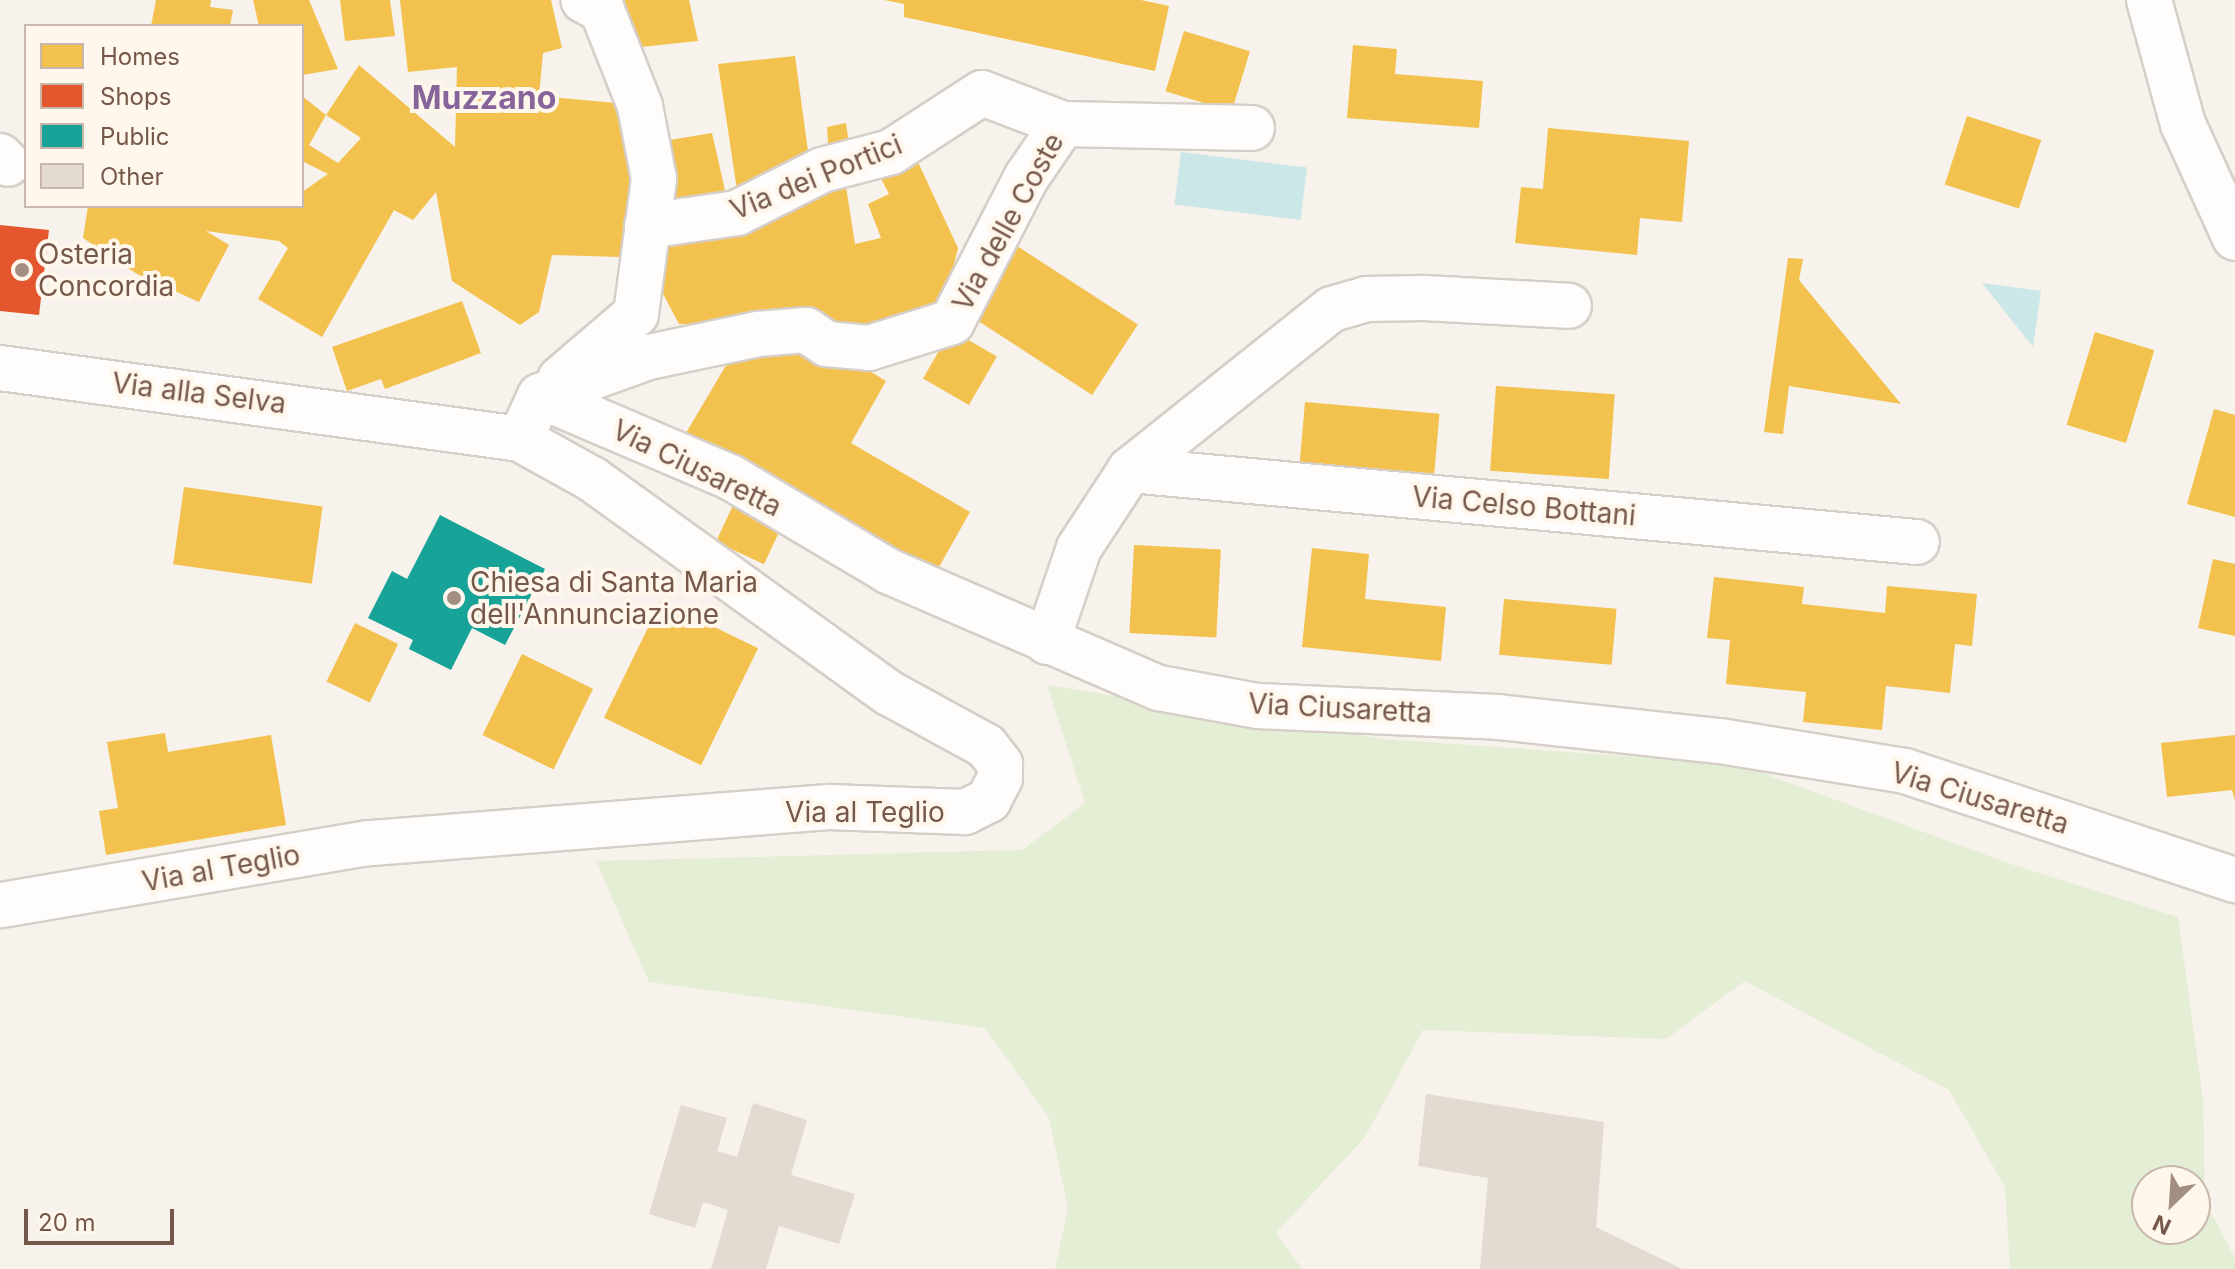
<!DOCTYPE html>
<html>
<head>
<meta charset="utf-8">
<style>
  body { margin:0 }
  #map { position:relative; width:2235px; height:1269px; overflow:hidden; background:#f7f2eb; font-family:Inter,sans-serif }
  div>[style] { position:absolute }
  .green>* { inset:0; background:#e4eed5 }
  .water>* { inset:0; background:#cce7e8; transform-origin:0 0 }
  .homes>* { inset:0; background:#f2c14e; transform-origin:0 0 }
  .shops>* { inset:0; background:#e4572e }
  .public>* { inset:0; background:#17a398 }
  .building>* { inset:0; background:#e3dad2 }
  .roads { filter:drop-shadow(2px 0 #d6cec8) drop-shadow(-2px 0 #d6cec8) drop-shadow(0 2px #d6cec8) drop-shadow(0 -2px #d6cec8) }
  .minor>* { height:44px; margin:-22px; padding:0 22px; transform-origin:22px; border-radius:22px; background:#fefdfc }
  .dots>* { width:22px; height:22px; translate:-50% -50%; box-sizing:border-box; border:4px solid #fff7ec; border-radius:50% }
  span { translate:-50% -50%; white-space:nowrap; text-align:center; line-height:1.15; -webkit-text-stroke:8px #fff7ec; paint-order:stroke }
  .street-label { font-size:28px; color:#76584a }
  .poi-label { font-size:28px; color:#76584a }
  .left { translate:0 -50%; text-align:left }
  .quarter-label { font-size:32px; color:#86659a; font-weight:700 }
  .legend { position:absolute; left:24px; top:24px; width:280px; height:184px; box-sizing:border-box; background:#fff7ec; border:2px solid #c8b7ab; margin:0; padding:10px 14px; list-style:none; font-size:24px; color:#76584a }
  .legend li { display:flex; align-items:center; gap:16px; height:40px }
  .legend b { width:40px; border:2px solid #c8b7ab }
  .north { position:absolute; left:2131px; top:1165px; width:80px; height:80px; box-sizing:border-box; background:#fff7ec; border:2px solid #c8b7ab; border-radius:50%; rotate:205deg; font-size:22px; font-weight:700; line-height:32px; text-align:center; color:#76584a }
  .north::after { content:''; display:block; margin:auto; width:28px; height:36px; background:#a38e82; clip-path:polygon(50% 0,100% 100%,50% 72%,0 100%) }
  .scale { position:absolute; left:24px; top:1209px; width:150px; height:36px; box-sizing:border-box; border:4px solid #76584a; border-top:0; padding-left:10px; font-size:24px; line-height:28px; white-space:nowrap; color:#76584a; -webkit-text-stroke:6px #fff7ec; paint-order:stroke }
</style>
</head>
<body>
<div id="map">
  <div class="green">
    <div style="clip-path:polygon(evenodd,1047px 685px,1383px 739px,1738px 764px,2011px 864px,2178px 917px,2203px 1100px,2205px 1201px,2235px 1258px,2235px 1269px,2010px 1269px,2005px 1187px,1949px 1090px,1745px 981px,1666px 1039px,1423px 1030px,1365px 1137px,1276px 1233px,1302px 1269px,1055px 1269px,1068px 1208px,1049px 1118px,985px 1028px,649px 982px,596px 861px,1022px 850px,1085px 803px,1047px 685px,2147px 1181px,2195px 1181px,2195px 1229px,2147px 1229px,2147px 1181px)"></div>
  </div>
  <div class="water">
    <div style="left:1181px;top:152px;width:127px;height:53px;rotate:7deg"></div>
    <div style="clip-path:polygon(1982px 283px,2041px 291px,2033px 347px)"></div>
  </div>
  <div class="homes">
    <div style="clip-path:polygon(156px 0,211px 0,210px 7px,233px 10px,230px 26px,151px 26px)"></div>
    <div style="clip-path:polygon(253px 0,309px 0,338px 69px,302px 75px,302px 26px,259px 26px)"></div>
    <div style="clip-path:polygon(340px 0,390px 0,395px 36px,345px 41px)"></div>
    <div style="clip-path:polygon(evenodd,400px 0,551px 0,562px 48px,543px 53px,539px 96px,627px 104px,633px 232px,621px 257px,552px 255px,539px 312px,520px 325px,452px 281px,436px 192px,413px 220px,394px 210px,322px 337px,258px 299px,288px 248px,279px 241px,206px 231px,229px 245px,199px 302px,137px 274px,83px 238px,88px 206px,302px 206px,302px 192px,328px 174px,302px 161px,302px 96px,326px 115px,359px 65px,455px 147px,457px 67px,408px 72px,400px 0,326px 115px,361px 138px,338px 163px,309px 145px,326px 115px)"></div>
    <div style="clip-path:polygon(616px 0,689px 0,698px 41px,621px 49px)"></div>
    <div style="clip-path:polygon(884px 0,1141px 0,1169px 6px,1155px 71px,904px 17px,904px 4px)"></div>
    <div style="left:1184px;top:31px;width:69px;height:63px;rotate:17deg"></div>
    <div style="clip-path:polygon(1353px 45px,1397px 49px,1395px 74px,1483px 81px,1479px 128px,1347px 118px)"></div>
    <div style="clip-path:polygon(795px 56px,808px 151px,828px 143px,827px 127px,846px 123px,853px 172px,844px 174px,855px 244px,881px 238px,868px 204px,889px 194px,875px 167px,910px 145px,958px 248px,946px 298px,835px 339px,823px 311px,766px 327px,679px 324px,644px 258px,656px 196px,676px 191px,670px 140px,712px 133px,729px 208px,743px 230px,718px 64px)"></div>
    <div style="left:1967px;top:116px;width:78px;height:72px;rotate:18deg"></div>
    <div style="clip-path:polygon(1548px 128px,1689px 141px,1682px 222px,1640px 218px,1637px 255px,1515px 243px,1521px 187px,1543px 189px)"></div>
    <div style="left:997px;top:233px;width:168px;height:84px;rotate:33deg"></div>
    <div style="clip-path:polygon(1788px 258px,1803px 259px,1799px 280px,1901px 404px,1789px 386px,1783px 434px,1764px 432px)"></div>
    <div style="clip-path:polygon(462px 301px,481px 353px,385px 389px,381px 379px,347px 391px,332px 347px)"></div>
    <div style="left:951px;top:330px;width:53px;height:56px;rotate:30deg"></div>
    <div style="left:2095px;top:332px;width:62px;height:97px;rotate:17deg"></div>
    <div style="clip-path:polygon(759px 341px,848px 358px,886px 381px,851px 443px,970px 512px,930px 583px,683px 438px,725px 367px)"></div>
    <div style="left:1496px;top:386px;width:119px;height:85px;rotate:4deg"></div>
    <div style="left:1305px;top:402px;width:135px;height:60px;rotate:5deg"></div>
    <div style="clip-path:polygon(2214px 409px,2235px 415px,2235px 517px,2187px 504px)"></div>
    <div style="left:184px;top:487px;width:140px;height:78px;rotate:8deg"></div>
    <div style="left:735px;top:501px;width:53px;height:45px;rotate:25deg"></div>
    <div style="left:1134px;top:545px;width:87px;height:88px;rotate:3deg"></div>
    <div style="clip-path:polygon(1312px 548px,1369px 554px,1365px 599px,1446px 607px,1441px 661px,1302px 647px)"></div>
    <div style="clip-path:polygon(2213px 559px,2235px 564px,2235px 636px,2198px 628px)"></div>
    <div style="clip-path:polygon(1714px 577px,1804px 587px,1802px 604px,1885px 613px,1887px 586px,1977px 594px,1972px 646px,1955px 644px,1950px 693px,1886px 686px,1882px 730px,1803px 722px,1806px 692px,1726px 684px,1730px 640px,1707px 638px)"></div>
    <div style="left:1504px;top:599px;width:113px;height:56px;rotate:5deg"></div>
    <div style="left:661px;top:601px;width:108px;height:130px;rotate:26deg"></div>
    <div style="left:355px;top:623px;width:48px;height:65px;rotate:26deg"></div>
    <div style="left:522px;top:654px;width:79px;height:90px;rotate:26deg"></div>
    <div style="clip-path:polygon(165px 733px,168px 752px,271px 735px,286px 825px,106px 855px,99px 811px,118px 808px,107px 742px)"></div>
    <div style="clip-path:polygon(2235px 735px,2235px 801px,2232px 790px,2167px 797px,2161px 743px)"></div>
  </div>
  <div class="shops">
    <div style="clip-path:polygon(0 225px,49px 230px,39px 315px,0 311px)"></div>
  </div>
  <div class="public">
    <div style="clip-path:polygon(440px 515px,545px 569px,505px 645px,472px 628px,451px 670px,409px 649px,413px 640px,368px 618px,392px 571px,407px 579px)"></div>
  </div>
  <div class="building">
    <div style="clip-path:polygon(1426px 1094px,1604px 1122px,1596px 1227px,1682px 1269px,1480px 1269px,1488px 1178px,1418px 1166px)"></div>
    <div style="clip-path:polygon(753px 1103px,807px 1120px,791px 1175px,855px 1194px,839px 1244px,779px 1226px,766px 1269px,711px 1269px,728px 1210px,703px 1202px,695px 1228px,649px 1214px,681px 1105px,727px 1118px,717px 1151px,737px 1157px)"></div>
  </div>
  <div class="roads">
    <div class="minor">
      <div style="left:2149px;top:0;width:129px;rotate:74.7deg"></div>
      <div style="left:2183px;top:124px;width:125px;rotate:65.5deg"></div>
      <div style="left:0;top:156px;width:11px;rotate:45deg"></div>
      <div style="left:647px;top:226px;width:91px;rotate:-8.2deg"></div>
      <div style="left:737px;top:213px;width:95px;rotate:-26.8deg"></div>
      <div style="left:822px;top:170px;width:71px;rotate:-14.6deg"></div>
      <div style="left:891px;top:152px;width:108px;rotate:-33deg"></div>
      <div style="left:982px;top:93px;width:87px;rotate:20.9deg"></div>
      <div style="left:1063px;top:124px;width:189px;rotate:1.2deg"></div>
      <div style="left:0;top:368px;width:525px;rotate:7.77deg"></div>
      <div style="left:520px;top:439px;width:82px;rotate:29.1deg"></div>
      <div style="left:592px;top:479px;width:366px;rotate:35.8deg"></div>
      <div style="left:889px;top:693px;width:111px;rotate:28.7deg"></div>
      <div style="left:986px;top:746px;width:23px;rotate:52deg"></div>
      <div style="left:1000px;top:764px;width:14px;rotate:90deg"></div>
      <div style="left:1000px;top:778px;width:25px;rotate:117deg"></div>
      <div style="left:989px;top:800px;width:27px;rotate:153deg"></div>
      <div style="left:965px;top:812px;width:136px;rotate:-177.9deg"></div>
      <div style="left:829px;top:807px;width:462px;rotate:175.5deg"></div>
      <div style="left:368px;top:843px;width:373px;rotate:170.4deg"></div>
      <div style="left:560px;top:379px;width:100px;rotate:-40.5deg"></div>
      <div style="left:636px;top:314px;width:136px;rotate:-82.4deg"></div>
      <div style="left:654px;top:179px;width:74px;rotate:-100.9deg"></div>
      <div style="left:640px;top:106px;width:103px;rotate:-111.6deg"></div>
      <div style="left:602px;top:10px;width:21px;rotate:-152deg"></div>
      <div style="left:540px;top:396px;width:116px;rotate:-19.7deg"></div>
      <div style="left:649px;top:357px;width:111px;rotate:-11.9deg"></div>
      <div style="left:758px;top:334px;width:48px;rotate:-4.8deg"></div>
      <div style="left:806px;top:330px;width:25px;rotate:34deg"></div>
      <div style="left:827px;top:344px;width:42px;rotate:5.4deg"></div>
      <div style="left:869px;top:348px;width:87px;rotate:-17.4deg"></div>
      <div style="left:952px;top:322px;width:162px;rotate:-62.8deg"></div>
      <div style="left:1026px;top:178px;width:65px;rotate:-55.6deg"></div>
      <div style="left:520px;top:439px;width:47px;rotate:-65.1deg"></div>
      <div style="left:540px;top:396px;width:207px;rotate:23.1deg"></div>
      <div style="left:730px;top:477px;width:184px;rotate:30.7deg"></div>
      <div style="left:888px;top:571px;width:295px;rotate:23.4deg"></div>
      <div style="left:1159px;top:688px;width:101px;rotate:10.3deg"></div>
      <div style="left:1258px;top:706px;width:240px;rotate:2.6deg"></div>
      <div style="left:1498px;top:717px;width:223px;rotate:6.2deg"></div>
      <div style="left:1720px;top:741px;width:187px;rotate:9.2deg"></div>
      <div style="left:1905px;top:771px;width:348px;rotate:18.3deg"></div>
      <div style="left:1130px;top:470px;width:790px;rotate:5.23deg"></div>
      <div style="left:1047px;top:642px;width:99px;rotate:-71.2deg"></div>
      <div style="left:1079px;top:548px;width:93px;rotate:-56.8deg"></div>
      <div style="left:1130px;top:470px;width:258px;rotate:-38.6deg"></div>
      <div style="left:1332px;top:309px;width:35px;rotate:-16deg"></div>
      <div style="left:1366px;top:299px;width:57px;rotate:-1deg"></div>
      <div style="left:1423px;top:298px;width:146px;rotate:3.1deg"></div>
    </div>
  </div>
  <div class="dots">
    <div style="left:22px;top:270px;background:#a38e82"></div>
    <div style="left:454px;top:598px;background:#a38e82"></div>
  </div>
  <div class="street-label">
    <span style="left:816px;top:177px;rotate:-22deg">Via dei Portici</span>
    <span style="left:1008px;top:222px;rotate:-61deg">Via delle Coste</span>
    <span style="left:199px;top:393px;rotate:7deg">Via alla Selva</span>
    <span style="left:697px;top:468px;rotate:26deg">Via Ciusaretta</span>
    <span style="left:1524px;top:506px;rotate:5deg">Via Celso Bottani</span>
    <span style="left:1340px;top:708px;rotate:3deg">Via Ciusaretta</span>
    <span style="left:1980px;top:798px;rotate:17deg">Via Ciusaretta</span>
    <span style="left:865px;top:812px">Via al Teglio</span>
    <span style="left:221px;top:868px;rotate:-10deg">Via al Teglio</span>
  </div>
  <div class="poi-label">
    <span class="left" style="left:38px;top:270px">Osteria<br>Concordia</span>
    <span class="left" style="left:470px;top:598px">Chiesa di Santa Maria<br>dell'Annunciazione</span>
  </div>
  <div class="quarter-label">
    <span style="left:484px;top:98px">Muzzano</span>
  </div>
  <ul class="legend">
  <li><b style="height:22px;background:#f2c14e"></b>Homes</li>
  <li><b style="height:22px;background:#e4572e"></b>Shops</li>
  <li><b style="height:22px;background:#17a398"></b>Public</li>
  <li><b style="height:22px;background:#e3dad2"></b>Other</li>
  </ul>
  <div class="north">N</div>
  <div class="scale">20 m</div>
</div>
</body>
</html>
